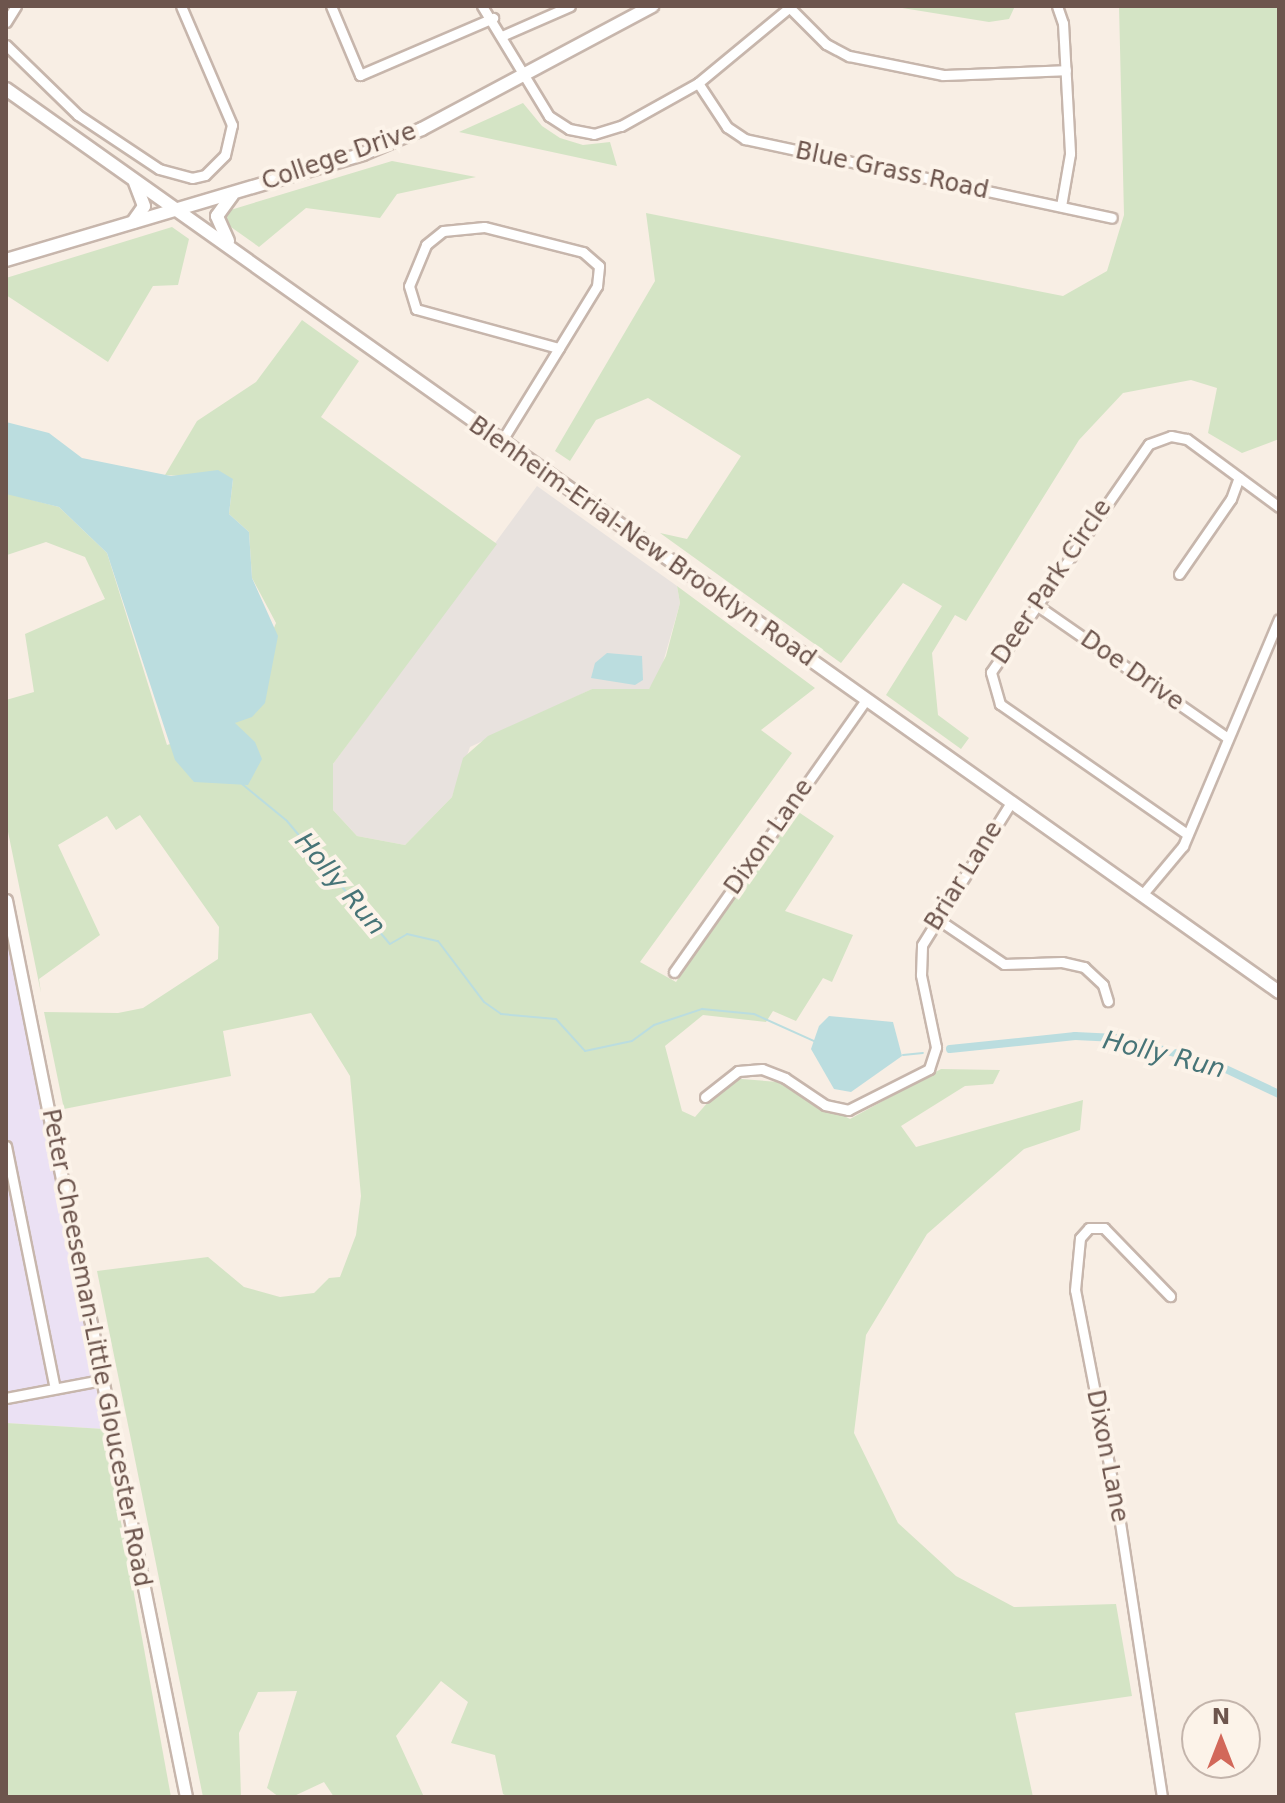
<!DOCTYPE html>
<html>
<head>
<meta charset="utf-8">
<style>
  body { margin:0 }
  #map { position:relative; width:1285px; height:1803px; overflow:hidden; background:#f8eee4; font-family:"DejaVu Sans",sans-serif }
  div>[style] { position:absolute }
  .industrial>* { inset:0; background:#e8e2de }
  .education>* { inset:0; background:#ebe1f4 }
  .green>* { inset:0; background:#d4e4c5 }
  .water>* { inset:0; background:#bbdddf }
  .stream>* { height:2px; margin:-1px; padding:0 1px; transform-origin:1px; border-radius:1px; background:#bbdddf }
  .canal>* { height:8px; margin:-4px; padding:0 4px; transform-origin:4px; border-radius:4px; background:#bbdddf }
  .roads { filter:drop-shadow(2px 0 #c7b6ac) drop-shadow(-2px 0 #c7b6ac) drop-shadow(0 2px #c7b6ac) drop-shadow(0 -2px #c7b6ac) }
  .minor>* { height:9px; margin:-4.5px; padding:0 4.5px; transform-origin:4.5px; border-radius:4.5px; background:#fff }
  .tertiary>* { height:11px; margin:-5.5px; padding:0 5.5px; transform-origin:5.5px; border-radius:5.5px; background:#fff }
  .secondary>* { height:12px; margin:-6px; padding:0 6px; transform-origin:6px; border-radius:6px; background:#fff }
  span { translate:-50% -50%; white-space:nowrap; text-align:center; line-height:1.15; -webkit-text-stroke:8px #fcf3e9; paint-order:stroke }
  .street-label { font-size:24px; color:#6d554d }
  .water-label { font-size:26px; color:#477477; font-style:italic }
  .frame { position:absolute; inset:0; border:8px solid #6d554d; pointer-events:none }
  .north { position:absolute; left:1181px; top:1699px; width:80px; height:80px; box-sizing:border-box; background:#fcf3e9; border:2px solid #c3b4ab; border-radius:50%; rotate:0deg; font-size:22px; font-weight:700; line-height:32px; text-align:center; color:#6d554d }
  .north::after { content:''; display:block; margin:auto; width:28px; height:36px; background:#d2685a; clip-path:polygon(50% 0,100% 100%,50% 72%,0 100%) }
</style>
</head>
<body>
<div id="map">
  <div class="industrial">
    <div style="clip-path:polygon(537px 486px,677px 586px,680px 603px,660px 673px,649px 689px,592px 689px,470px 747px,452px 797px,405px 845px,357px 836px,333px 810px,333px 764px)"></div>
  </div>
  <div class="education">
    <div style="clip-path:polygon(6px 930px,61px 1206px,104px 1429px,6px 1423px)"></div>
  </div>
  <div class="green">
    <div style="clip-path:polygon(890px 6px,1015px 6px,1009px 19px,989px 22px)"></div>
    <div style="clip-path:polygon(1119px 6px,1279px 6px,1279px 439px,1242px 453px,1208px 433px,1217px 388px,1191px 380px,1123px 393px,1079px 440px,966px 621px,955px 615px,932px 653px,938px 715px,969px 738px,961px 749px,886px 695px,942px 606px,903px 583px,841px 663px,660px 533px,687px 539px,741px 456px,648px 398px,596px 420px,570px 461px,555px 451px,655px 281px,646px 213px,1063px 296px,1107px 271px,1124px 215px)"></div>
    <div style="clip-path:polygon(523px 103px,542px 126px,560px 138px,583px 145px,610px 142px,617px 166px,459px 132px)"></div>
    <div style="clip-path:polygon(392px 161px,476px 177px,397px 194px,380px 218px,306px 208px,259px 247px,214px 215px)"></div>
    <div style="clip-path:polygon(172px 227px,189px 239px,178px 285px,153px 286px,108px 362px,6px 295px,6px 278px)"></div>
    <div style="clip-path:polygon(302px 320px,359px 361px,321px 417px,497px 544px,333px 764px,333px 810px,357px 836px,405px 845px,452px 797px,463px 758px,488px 736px,592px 689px,649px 689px,666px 656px,680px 603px,677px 586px,815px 688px,761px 730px,792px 753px,640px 962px,676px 982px,794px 809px,834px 836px,785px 911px,853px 935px,832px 982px,823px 978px,796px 1021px,773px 1011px,766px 1022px,703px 1015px,665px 1046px,682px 1111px,695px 1117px,729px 1078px,779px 1082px,850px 1119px,941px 1069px,1000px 1070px,993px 1084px,965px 1086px,901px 1126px,916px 1147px,1083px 1100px,1080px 1130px,1024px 1149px,927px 1234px,866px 1335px,854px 1433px,898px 1523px,956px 1576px,1014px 1607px,1116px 1604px,1132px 1696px,1015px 1713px,1033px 1797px,509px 1797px,503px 1794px,495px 1755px,451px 1743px,468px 1702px,441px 1681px,396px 1736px,424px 1797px,334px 1797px,324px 1782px,292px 1797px,279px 1797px,267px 1788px,297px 1691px,258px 1692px,239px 1733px,241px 1797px,203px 1797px,97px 1271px,208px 1257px,244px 1287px,280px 1297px,314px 1293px,329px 1278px,340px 1277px,356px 1235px,361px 1196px,350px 1076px,311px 1013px,223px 1031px,231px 1076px,64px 1109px,44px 1012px,118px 1013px,143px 1008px,218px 959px,219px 927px,140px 815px,116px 830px,107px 816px,58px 845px,100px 935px,39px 979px,41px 993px,6px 822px,6px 700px,34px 692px,25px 634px,105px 599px,85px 557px,46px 542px,7px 555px,6px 493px,59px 507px,107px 553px,167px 745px,235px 723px,276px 623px,252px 578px,249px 532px,229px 514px,233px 479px,165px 475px,197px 421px,256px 382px)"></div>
    <div style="clip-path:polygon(6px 1423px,104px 1429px,171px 1797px,6px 1797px)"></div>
  </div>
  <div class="water">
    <div style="clip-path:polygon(6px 422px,49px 433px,82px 458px,171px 476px,218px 470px,233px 479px,229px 514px,249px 532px,252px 578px,278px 636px,265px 703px,252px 717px,235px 723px,255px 742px,262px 759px,248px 785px,194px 782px,175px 760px,107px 553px,59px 507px,6px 494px)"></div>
    <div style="clip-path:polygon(607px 653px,642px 656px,643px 680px,635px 685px,591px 678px,595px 663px)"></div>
    <div style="clip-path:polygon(829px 1016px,893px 1022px,902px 1056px,851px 1092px,834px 1089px,811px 1049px,819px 1026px)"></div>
  </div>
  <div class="stream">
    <div style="left:242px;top:784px;width:58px;rotate:39.4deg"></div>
    <div style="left:287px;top:821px;width:160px;rotate:50.1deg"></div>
    <div style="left:390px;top:944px;width:20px;rotate:-30deg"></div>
    <div style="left:407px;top:934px;width:32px;rotate:13deg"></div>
    <div style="left:438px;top:941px;width:76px;rotate:53deg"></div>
    <div style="left:484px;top:1002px;width:21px;rotate:35deg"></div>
    <div style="left:501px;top:1014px;width:55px;rotate:5.2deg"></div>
    <div style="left:556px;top:1019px;width:43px;rotate:47.8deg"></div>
    <div style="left:585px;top:1051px;width:48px;rotate:-12deg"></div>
    <div style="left:632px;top:1041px;width:27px;rotate:-36deg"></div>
    <div style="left:654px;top:1025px;width:51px;rotate:-18.4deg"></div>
    <div style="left:702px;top:1009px;width:52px;rotate:5.5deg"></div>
    <div style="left:754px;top:1014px;width:66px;rotate:24.2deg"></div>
    <div style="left:903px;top:1055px;width:20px;rotate:-6deg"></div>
  </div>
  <div class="canal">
    <div style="left:950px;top:1049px;width:126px;rotate:-5.9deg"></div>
    <div style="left:1075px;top:1036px;width:42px;rotate:2.7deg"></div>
    <div style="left:1117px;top:1038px;width:99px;rotate:14.6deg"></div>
    <div style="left:1213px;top:1063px;width:73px;rotate:25.2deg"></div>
  </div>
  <div class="roads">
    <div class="minor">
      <div style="left:331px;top:6px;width:75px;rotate:67.2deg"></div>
      <div style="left:360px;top:75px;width:145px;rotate:-23.2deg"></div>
      <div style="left:482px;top:6px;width:129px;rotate:58.7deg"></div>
      <div style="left:549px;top:116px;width:24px;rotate:33deg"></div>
      <div style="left:569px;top:129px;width:25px;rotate:11deg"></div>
      <div style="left:594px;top:134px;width:28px;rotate:-17deg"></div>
      <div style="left:621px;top:126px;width:88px;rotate:-29.2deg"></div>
      <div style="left:698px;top:83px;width:121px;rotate:-39.6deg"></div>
      <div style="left:1057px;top:6px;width:18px;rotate:71deg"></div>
      <div style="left:1063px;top:23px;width:131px;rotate:86.9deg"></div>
      <div style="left:1070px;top:154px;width:53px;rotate:99.8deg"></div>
      <div style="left:790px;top:8px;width:51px;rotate:45deg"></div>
      <div style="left:826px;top:44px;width:26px;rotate:28deg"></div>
      <div style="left:849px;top:56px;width:96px;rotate:11.4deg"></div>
      <div style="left:943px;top:75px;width:123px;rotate:-2.3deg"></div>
      <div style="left:6px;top:22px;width:19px;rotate:-58deg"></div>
      <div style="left:504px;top:35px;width:72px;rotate:-23.7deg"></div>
      <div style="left:6px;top:45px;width:100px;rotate:44.2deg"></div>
      <div style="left:78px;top:115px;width:97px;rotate:33.7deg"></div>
      <div style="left:159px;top:169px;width:34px;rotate:15deg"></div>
      <div style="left:192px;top:178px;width:13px;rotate:-13deg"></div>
      <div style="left:205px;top:175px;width:28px;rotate:-45deg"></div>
      <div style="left:225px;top:155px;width:31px;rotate:-77deg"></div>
      <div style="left:232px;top:125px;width:129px;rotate:-113.2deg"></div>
      <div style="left:698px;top:83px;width:53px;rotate:56.6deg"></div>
      <div style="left:727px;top:127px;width:22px;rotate:34deg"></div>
      <div style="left:745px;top:139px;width:375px;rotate:12.1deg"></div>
      <div style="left:501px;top:442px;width:110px;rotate:-58.3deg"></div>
      <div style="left:559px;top:348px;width:73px;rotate:-58.5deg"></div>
      <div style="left:597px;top:286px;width:20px;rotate:-84deg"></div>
      <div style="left:599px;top:266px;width:21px;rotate:-139deg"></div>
      <div style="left:583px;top:252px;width:102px;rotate:-165.8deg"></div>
      <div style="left:484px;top:227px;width:41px;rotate:174.4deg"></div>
      <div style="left:443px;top:231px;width:22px;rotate:141deg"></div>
      <div style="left:426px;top:245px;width:44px;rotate:112.5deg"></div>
      <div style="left:409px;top:286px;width:24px;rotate:73deg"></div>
      <div style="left:416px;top:309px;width:148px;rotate:15.3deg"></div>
      <div style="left:1179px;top:574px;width:91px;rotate:-55.3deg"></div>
      <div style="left:1231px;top:499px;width:23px;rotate:-70deg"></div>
      <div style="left:1035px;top:604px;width:235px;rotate:34.8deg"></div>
      <div style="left:1187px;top:834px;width:228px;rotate:-145.2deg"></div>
      <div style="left:1000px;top:704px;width:33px;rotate:-106deg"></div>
      <div style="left:991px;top:672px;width:277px;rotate:-55.3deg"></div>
      <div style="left:1149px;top:444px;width:23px;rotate:-20deg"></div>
      <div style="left:1171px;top:436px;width:16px;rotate:11deg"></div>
      <div style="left:1187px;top:439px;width:114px;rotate:36.5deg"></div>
      <div style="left:1142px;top:895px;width:64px;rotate:-50.1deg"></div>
      <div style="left:1183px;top:846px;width:246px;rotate:-67.1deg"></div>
      <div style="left:936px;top:918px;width:82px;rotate:34.1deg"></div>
      <div style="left:1004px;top:964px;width:58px;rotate:-2deg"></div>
      <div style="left:1062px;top:962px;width:23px;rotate:13deg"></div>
      <div style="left:1084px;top:967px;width:26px;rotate:43deg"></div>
      <div style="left:1103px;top:985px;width:17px;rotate:73deg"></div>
      <div style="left:674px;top:972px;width:332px;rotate:-54.8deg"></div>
      <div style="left:705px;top:1097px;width:42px;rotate:-38.2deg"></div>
      <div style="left:738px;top:1071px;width:24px;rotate:-5deg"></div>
      <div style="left:762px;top:1069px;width:25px;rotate:21deg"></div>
      <div style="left:785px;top:1078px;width:48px;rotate:34deg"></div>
      <div style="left:825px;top:1105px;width:24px;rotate:12deg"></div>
      <div style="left:848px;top:1110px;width:91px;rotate:-26.8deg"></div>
      <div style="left:929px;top:1069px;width:23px;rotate:-72deg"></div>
      <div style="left:936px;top:1047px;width:74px;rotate:-101.8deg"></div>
      <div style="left:921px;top:975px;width:30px;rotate:-88deg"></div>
      <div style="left:922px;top:945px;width:166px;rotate:-58deg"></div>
      <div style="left:6px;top:1146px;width:247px;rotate:78.6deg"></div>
      <div style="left:6px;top:1398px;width:97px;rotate:-10.7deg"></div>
      <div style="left:1162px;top:1797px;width:279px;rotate:-98.7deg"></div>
      <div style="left:1120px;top:1521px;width:235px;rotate:-101deg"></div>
      <div style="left:1075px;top:1290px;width:52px;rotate:-84.5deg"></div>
      <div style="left:1080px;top:1238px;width:13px;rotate:-48deg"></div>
      <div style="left:1089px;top:1228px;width:15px"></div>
      <div style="left:1104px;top:1228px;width:95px;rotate:45.9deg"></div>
    </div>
    <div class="tertiary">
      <div style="left:6px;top:900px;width:915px;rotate:78.65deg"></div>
    </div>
    <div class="secondary">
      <div style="left:6px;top:89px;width:1561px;rotate:35.35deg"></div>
      <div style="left:133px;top:222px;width:19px;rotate:-55deg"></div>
      <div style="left:144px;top:206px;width:25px;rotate:-111deg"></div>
      <div style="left:228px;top:241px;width:27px;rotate:-114deg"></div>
      <div style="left:217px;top:216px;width:26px;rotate:-54deg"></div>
      <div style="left:6px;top:260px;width:372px;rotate:-16.5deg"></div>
      <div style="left:363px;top:154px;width:64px;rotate:-23deg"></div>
      <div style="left:422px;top:129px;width:261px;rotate:-28.1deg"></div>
    </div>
  </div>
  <div class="street-label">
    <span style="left:339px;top:157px;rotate:-19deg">College Drive</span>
    <span style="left:892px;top:171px;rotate:12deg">Blue Grass Road</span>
    <span style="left:642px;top:542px;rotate:35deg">Blenheim-Erial-New Brooklyn Road</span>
    <span style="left:1052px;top:582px;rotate:-56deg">Deer Park Circle</span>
    <span style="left:1132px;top:671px;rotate:35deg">Doe Drive</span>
    <span style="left:769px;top:837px;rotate:-55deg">Dixon Lane</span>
    <span style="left:964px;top:876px;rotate:-58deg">Briar Lane</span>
    <span style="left:96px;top:1348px;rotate:79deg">Peter Cheeseman-Little Gloucester Road</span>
    <span style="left:1107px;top:1456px;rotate:79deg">Dixon Lane</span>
  </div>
  <div class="water-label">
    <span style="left:340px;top:884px;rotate:50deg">Holly Run</span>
    <span style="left:1164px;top:1055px;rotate:14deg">Holly Run</span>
  </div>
  <div class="frame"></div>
  <div class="north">N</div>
</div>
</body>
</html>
